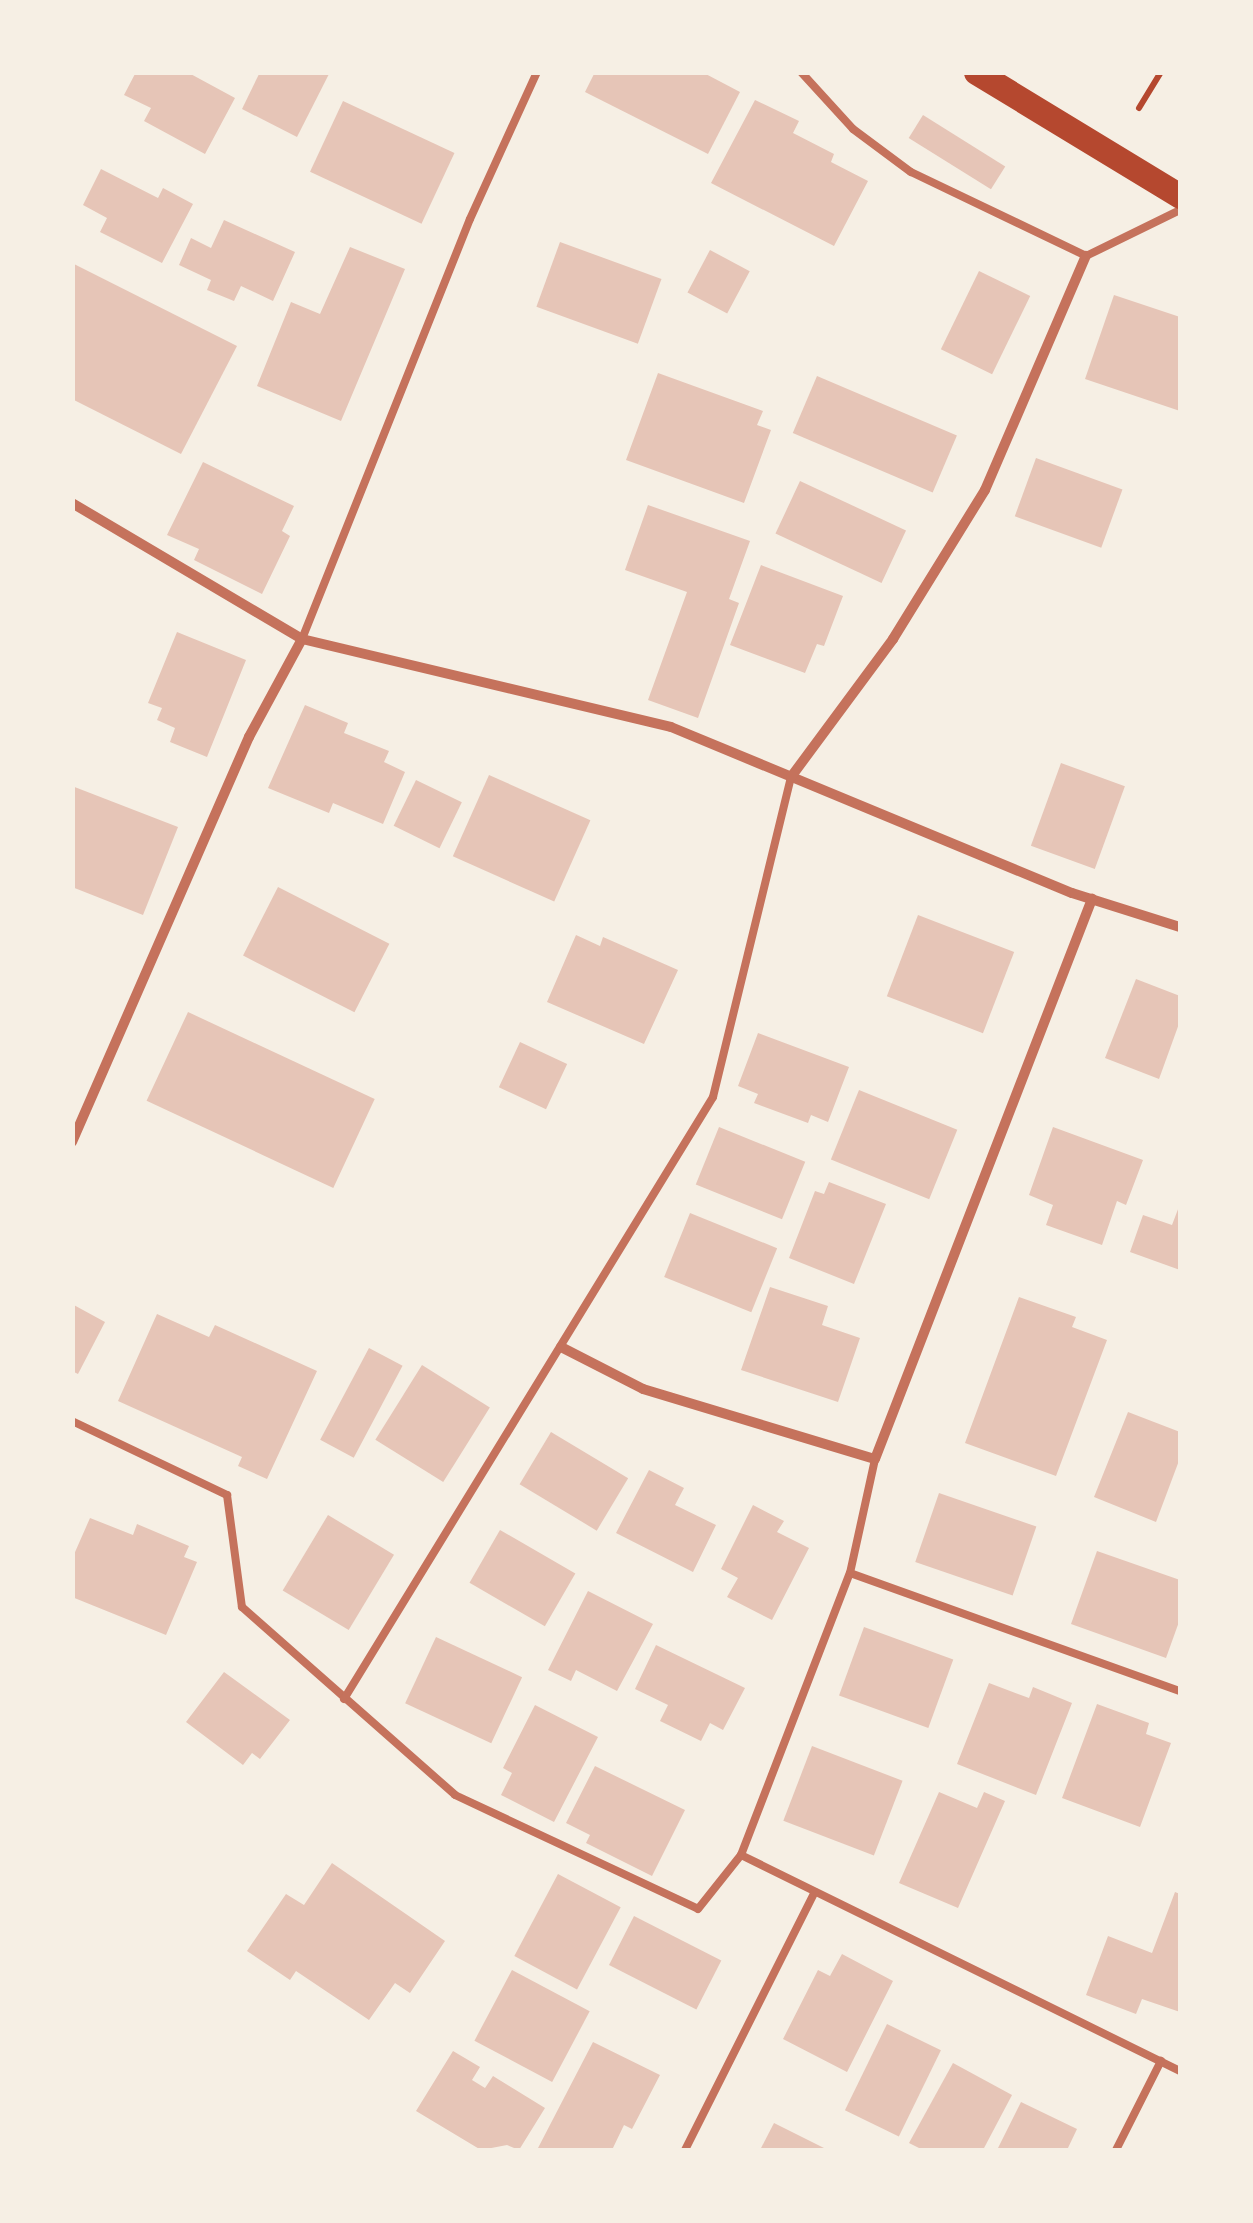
<!DOCTYPE html>
<html>
<head>
<meta charset="utf-8">
<style>
  body { margin:0 }
  #map { position:relative; width:1253px; height:2223px; overflow:hidden; background:#f6efe4; font-family:"Fira Sans Condensed",sans-serif }
  div>[style] { position:absolute }
  .building>* { inset:0; background:#e6c5b7; transform-origin:0 0 }
  .path>* { height:6px; margin:-3px; padding:0 3px; transform-origin:3px; border-radius:3px; background:#b5482f }
  .service>* { height:8px; margin:-4px; padding:0 4px; transform-origin:4px; border-radius:4px; background:#c5725c }
  .minor>* { height:10px; margin:-5px; padding:0 5px; transform-origin:5px; border-radius:5px; background:#c5725c }
  .primary>* { height:25px; margin:-12.5px; padding:0 12.5px; transform-origin:12.5px; border-radius:12.5px; background:#b5482f }
  span { translate:-50% -50%; white-space:nowrap; text-align:center; line-height:1.15; -webkit-text-stroke:8px #f6efe4; paint-order:stroke }
  .frame { position:absolute; inset:0; border:75px solid #f6efe4; pointer-events:none }
</style>
</head>
<body>
<div id="map">
  <div class="building">
    <div style="clip-path:polygon(136px 72px,187px 72px,235px 98px,205px 154px,144px 121px,151px 108px,124px 95px)"></div>
    <div style="clip-path:polygon(260px 72px,330px 72px,297px 137px,242px 109px)"></div>
    <div style="clip-path:polygon(595px 72px,702px 72px,740px 92px,708px 154px,585px 92px)"></div>
    <div style="clip-path:polygon(755px 100px,799px 121px,793px 133px,834px 154px,831px 162px,868px 181px,834px 246px,711px 183px)"></div>
    <div style="left:343px;top:101px;width:123px;height:78px;rotate:25deg"></div>
    <div style="left:923px;top:115px;width:97px;height:27px;rotate:32deg"></div>
    <div style="clip-path:polygon(101px 169px,158px 198px,163px 188px,193px 204px,162px 263px,100px 232px,107px 218px,83px 205px)"></div>
    <div style="clip-path:polygon(224px 220px,295px 252px,273px 301px,241px 286px,234px 301px,207px 290px,211px 280px,179px 265px,191px 238px,211px 248px)"></div>
    <div style="left:560px;top:242px;width:108px;height:69px;rotate:20deg"></div>
    <div style="clip-path:polygon(350px 247px,405px 269px,341px 421px,257px 386px,291px 302px,320px 314px)"></div>
    <div style="left:710px;top:250px;width:45px;height:48px;rotate:28deg"></div>
    <div style="clip-path:polygon(72px 263px,237px 346px,181px 454px,72px 399px)"></div>
    <div style="left:979px;top:271px;width:57px;height:87px;rotate:26deg"></div>
    <div style="clip-path:polygon(1114px 295px,1180px 317px,1180px 411px,1085px 379px)"></div>
    <div style="clip-path:polygon(658px 373px,763px 411px,757px 425px,771px 430px,744px 503px,626px 460px)"></div>
    <div style="left:817px;top:376px;width:152px;height:62px;rotate:23deg"></div>
    <div style="left:1036px;top:458px;width:92px;height:62px;rotate:20deg"></div>
    <div style="clip-path:polygon(203px 462px,294px 506px,282px 531px,290px 536px,262px 594px,194px 560px,199px 549px,167px 535px)"></div>
    <div style="left:800px;top:481px;width:117px;height:58px;rotate:25deg"></div>
    <div style="clip-path:polygon(648px 505px,750px 541px,729px 599px,739px 603px,698px 718px,648px 700px,687px 592px,625px 570px)"></div>
    <div style="clip-path:polygon(761px 565px,843px 596px,824px 646px,817px 644px,805px 673px,730px 645px)"></div>
    <div style="clip-path:polygon(177px 632px,246px 660px,207px 757px,170px 742px,175px 728px,157px 720px,162px 708px,148px 703px)"></div>
    <div style="clip-path:polygon(305px 705px,348px 723px,344px 733px,389px 751px,384px 762px,405px 772px,383px 824px,333px 803px,329px 813px,268px 788px)"></div>
    <div style="left:1061px;top:763px;width:68px;height:88px;rotate:20deg"></div>
    <div style="left:489px;top:775px;width:111px;height:89px;rotate:24deg"></div>
    <div style="left:416px;top:780px;width:51px;height:51px;rotate:26deg"></div>
    <div style="clip-path:polygon(72px 786px,178px 827px,143px 915px,72px 887px)"></div>
    <div style="left:278px;top:887px;width:125px;height:77px;rotate:27deg"></div>
    <div style="left:918px;top:915px;width:103px;height:87px;rotate:21deg"></div>
    <div style="clip-path:polygon(576px 935px,600px 946px,603px 937px,678px 970px,644px 1044px,547px 1002px)"></div>
    <div style="clip-path:polygon(1136px 979px,1180px 996px,1180px 1021px,1159px 1079px,1105px 1058px)"></div>
    <div style="left:188px;top:1012px;width:206px;height:98px;rotate:25deg"></div>
    <div style="clip-path:polygon(758px 1033px,849px 1067px,828px 1122px,811px 1115px,808px 1123px,754px 1103px,758px 1094px,738px 1086px)"></div>
    <div style="left:520px;top:1042px;width:52px;height:50px;rotate:25deg"></div>
    <div style="left:859px;top:1090px;width:106px;height:75px;rotate:22deg"></div>
    <div style="left:719px;top:1127px;width:93px;height:62px;rotate:22deg"></div>
    <div style="clip-path:polygon(1053px 1127px,1143px 1160px,1126px 1205px,1117px 1201px,1102px 1245px,1046px 1225px,1053px 1205px,1029px 1195px)"></div>
    <div style="clip-path:polygon(829px 1182px,886px 1204px,854px 1284px,789px 1258px,815px 1191px,824px 1194px)"></div>
    <div style="clip-path:polygon(1180px 1204px,1180px 1270px,1130px 1252px,1143px 1215px,1172px 1225px)"></div>
    <div style="left:690px;top:1213px;width:94px;height:69px;rotate:22deg"></div>
    <div style="clip-path:polygon(770px 1287px,828px 1306px,822px 1325px,860px 1338px,838px 1402px,741px 1370px)"></div>
    <div style="clip-path:polygon(1019px 1297px,1076px 1317px,1072px 1327px,1107px 1340px,1056px 1476px,965px 1443px)"></div>
    <div style="clip-path:polygon(72px 1304px,105px 1322px,78px 1374px,72px 1371px)"></div>
    <div style="clip-path:polygon(157px 1314px,209px 1337px,215px 1325px,317px 1371px,267px 1479px,238px 1466px,242px 1457px,118px 1401px)"></div>
    <div style="left:369px;top:1348px;width:38px;height:104px;rotate:28deg"></div>
    <div style="left:422px;top:1365px;width:80px;height:88px;rotate:32deg"></div>
    <div style="clip-path:polygon(1128px 1412px,1180px 1432px,1180px 1458px,1156px 1522px,1094px 1497px)"></div>
    <div style="left:551px;top:1432px;width:90px;height:61px;rotate:31deg"></div>
    <div style="clip-path:polygon(649px 1470px,684px 1488px,675px 1505px,716px 1525px,693px 1572px,616px 1533px)"></div>
    <div style="left:939px;top:1493px;width:103px;height:73px;rotate:19deg"></div>
    <div style="clip-path:polygon(753px 1505px,784px 1521px,777px 1532px,809px 1548px,772px 1620px,727px 1597px,738px 1578px,721px 1569px)"></div>
    <div style="left:328px;top:1515px;width:77px;height:88px;rotate:31deg"></div>
    <div style="clip-path:polygon(90px 1518px,133px 1535px,137px 1524px,189px 1546px,184px 1557px,197px 1562px,166px 1635px,72px 1597px,72px 1559px)"></div>
    <div style="left:500px;top:1530px;width:87px;height:61px;rotate:30deg"></div>
    <div style="clip-path:polygon(1097px 1551px,1180px 1580px,1180px 1619px,1166px 1658px,1071px 1624px)"></div>
    <div style="clip-path:polygon(588px 1591px,653px 1624px,617px 1691px,576px 1670px,571px 1681px,548px 1670px)"></div>
    <div style="left:864px;top:1627px;width:95px;height:73px;rotate:20deg"></div>
    <div style="left:436px;top:1637px;width:95px;height:73px;rotate:25deg"></div>
    <div style="clip-path:polygon(656px 1645px,745px 1688px,723px 1730px,710px 1723px,701px 1741px,660px 1721px,668px 1705px,635px 1689px)"></div>
    <div style="clip-path:polygon(224px 1672px,290px 1720px,260px 1759px,252px 1753px,243px 1765px,186px 1722px)"></div>
    <div style="clip-path:polygon(989px 1683px,1029px 1698px,1033px 1687px,1072px 1703px,1036px 1795px,957px 1764px)"></div>
    <div style="clip-path:polygon(1097px 1704px,1149px 1723px,1146px 1734px,1171px 1743px,1140px 1827px,1062px 1798px)"></div>
    <div style="clip-path:polygon(535px 1705px,598px 1737px,554px 1822px,501px 1795px,512px 1773px,503px 1768px)"></div>
    <div style="left:812px;top:1746px;width:97px;height:80px;rotate:21deg"></div>
    <div style="clip-path:polygon(595px 1766px,685px 1810px,652px 1876px,586px 1843px,590px 1835px,566px 1823px)"></div>
    <div style="clip-path:polygon(939px 1792px,977px 1808px,984px 1792px,1005px 1801px,958px 1908px,899px 1883px)"></div>
    <div style="clip-path:polygon(332px 1863px,445px 1941px,410px 1993px,395px 1983px,369px 2020px,296px 1971px,290px 1980px,247px 1951px,286px 1894px,304px 1905px)"></div>
    <div style="left:558px;top:1874px;width:71px;height:93px;rotate:28deg"></div>
    <div style="clip-path:polygon(1175px 1892px,1180px 1894px,1180px 2012px,1142px 1999px,1136px 2014px,1086px 1995px,1108px 1936px,1152px 1953px)"></div>
    <div style="left:634px;top:1916px;width:98px;height:55px;rotate:27deg"></div>
    <div style="clip-path:polygon(842px 1954px,893px 1981px,847px 2072px,783px 2039px,818px 1970px,830px 1976px)"></div>
    <div style="left:512px;top:1970px;width:88px;height:80px;rotate:28deg"></div>
    <div style="left:887px;top:2024px;width:60px;height:96px;rotate:26deg"></div>
    <div style="clip-path:polygon(593px 2042px,660px 2075px,632px 2129px,624px 2125px,612px 2150px,543px 2150px,538px 2148px)"></div>
    <div style="clip-path:polygon(453px 2051px,480px 2067px,472px 2080px,485px 2088px,493px 2076px,545px 2108px,519px 2150px,507px 2145px,481px 2150px,416px 2111px)"></div>
    <div style="clip-path:polygon(953px 2063px,1012px 2095px,983px 2150px,923px 2150px,909px 2143px)"></div>
    <div style="clip-path:polygon(1021px 2102px,1077px 2129px,1067px 2150px,997px 2150px)"></div>
    <div style="clip-path:polygon(774px 2123px,828px 2150px,760px 2150px)"></div>
  </div>
  <div class="path">
    <div style="left:1139px;top:108px;width:42px;rotate:-58.6deg"></div>
  </div>
  <div class="service">
    <div style="left:801px;top:72px;width:77px;rotate:47.6deg"></div>
    <div style="left:853px;top:129px;width:72px;rotate:36.6deg"></div>
    <div style="left:911px;top:172px;width:194px;rotate:25.6deg"></div>
    <div style="left:1086px;top:256px;width:105px;rotate:-26.1deg"></div>
    <div style="left:302px;top:639px;width:452px;rotate:-68.2deg"></div>
    <div style="left:470px;top:219px;width:162px;rotate:-65.5deg"></div>
    <div style="left:72px;top:1421px;width:172px;rotate:25.5deg"></div>
    <div style="left:227px;top:1495px;width:113px;rotate:82.4deg"></div>
    <div style="left:242px;top:1607px;width:284px;rotate:41.4deg"></div>
    <div style="left:455px;top:1795px;width:268px;rotate:25.1deg"></div>
    <div style="left:698px;top:1909px;width:69px;rotate:-51.5deg"></div>
    <div style="left:741px;top:1855px;width:489px;rotate:26.2deg"></div>
    <div style="left:850px;top:1573px;width:350px;rotate:19.7deg"></div>
    <div style="left:344px;top:1699px;width:706px;rotate:-58.49deg"></div>
    <div style="left:713px;top:1097px;width:329px;rotate:-76.3deg"></div>
    <div style="left:741px;top:1855px;width:302px;rotate:-68.9deg"></div>
    <div style="left:850px;top:1573px;width:117px;rotate:-77.6deg"></div>
    <div style="left:685px;top:2150px;width:289px;rotate:-63.3deg"></div>
    <div style="left:1116px;top:2150px;width:100px;rotate:-63.2deg"></div>
  </div>
  <div class="minor">
    <div style="left:72px;top:503px;width:267px;rotate:30.6deg"></div>
    <div style="left:302px;top:639px;width:379px;rotate:13.4deg"></div>
    <div style="left:671px;top:727px;width:434px;rotate:22.5deg"></div>
    <div style="left:1072px;top:893px;width:113px;rotate:17.5deg"></div>
    <div style="left:791px;top:777px;width:172px;rotate:-53.5deg"></div>
    <div style="left:893px;top:639px;width:175px;rotate:-58.3deg"></div>
    <div style="left:985px;top:490px;width:255px;rotate:-66.7deg"></div>
    <div style="left:72px;top:1142px;width:442px;rotate:-66.4deg"></div>
    <div style="left:249px;top:737px;width:111px;rotate:-61.6deg"></div>
    <div style="left:561px;top:1347px;width:92px;rotate:27.1deg"></div>
    <div style="left:643px;top:1389px;width:242px;rotate:16.8deg"></div>
    <div style="left:875px;top:1459px;width:601px;rotate:-68.82deg"></div>
  </div>
  <div class="primary">
    <div style="left:976px;top:72px;width:239px;rotate:31.3deg"></div>
  </div>
  <div class="frame"></div>
</div>
</body>
</html>
